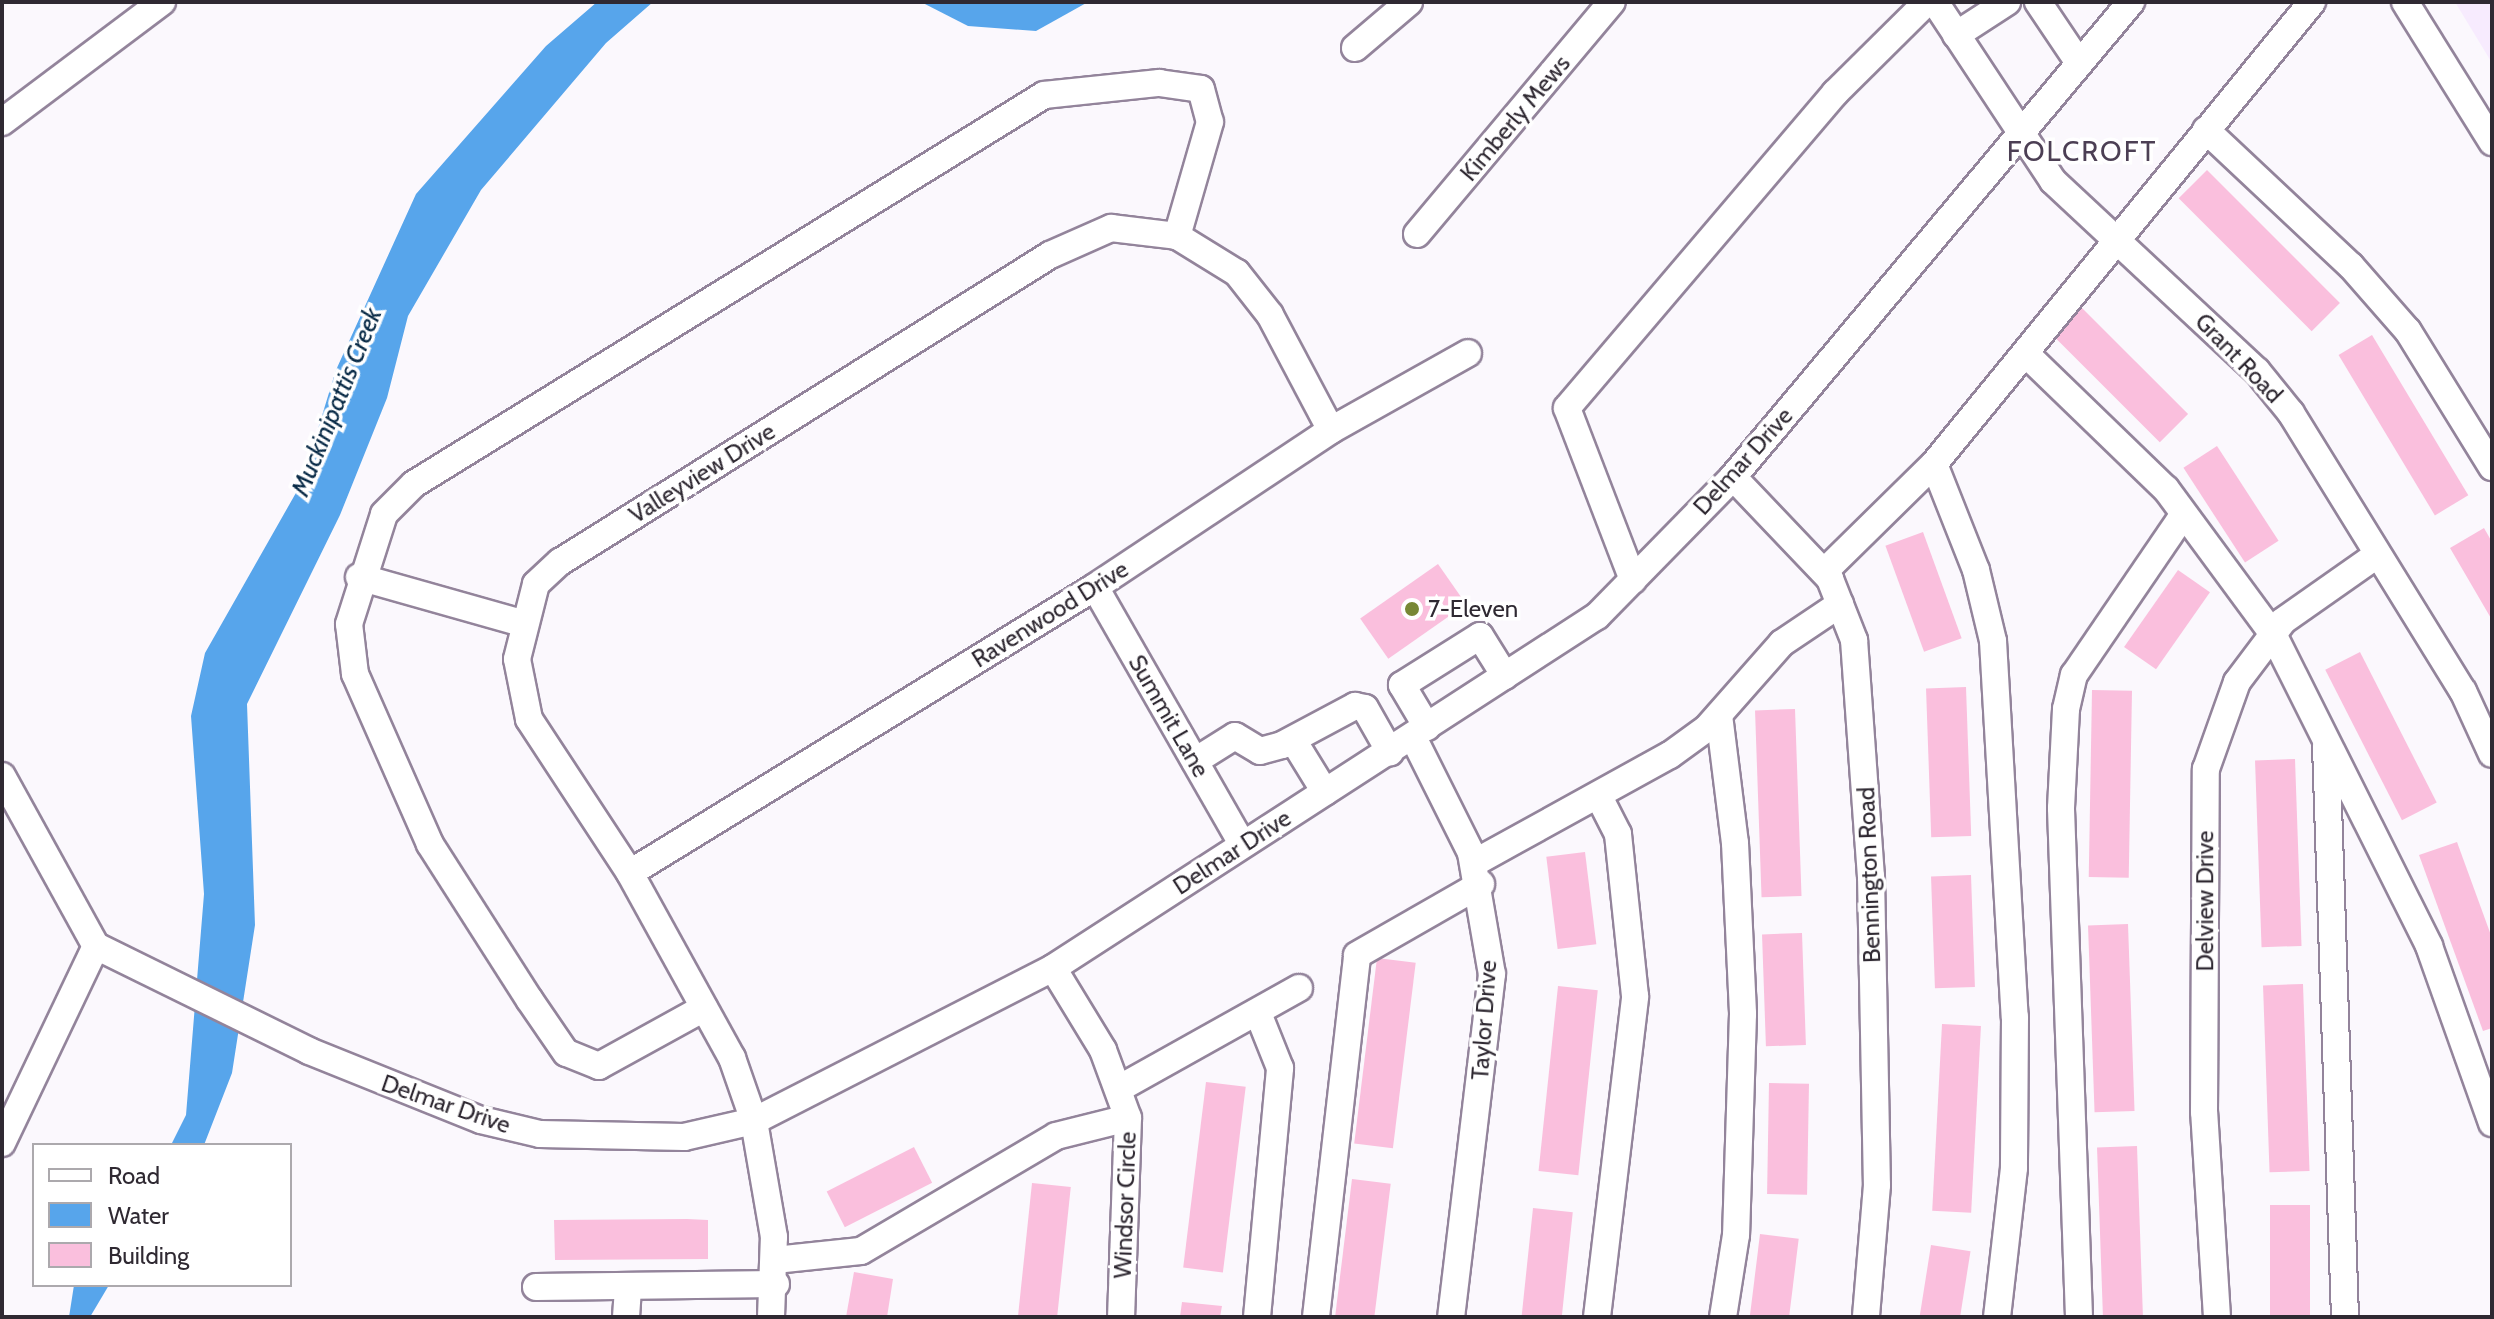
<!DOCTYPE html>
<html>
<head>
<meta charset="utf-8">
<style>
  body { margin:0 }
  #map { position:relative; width:2494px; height:1319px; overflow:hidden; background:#fbf8fd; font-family:Cabin,sans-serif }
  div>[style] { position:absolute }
  .built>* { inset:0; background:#f7ebfe }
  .water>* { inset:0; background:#57a5eb }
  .building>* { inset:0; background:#fabfdd; transform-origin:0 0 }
  .roads { filter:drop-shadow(2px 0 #93849b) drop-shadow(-2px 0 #93849b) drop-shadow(0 2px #93849b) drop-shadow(0 -2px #93849b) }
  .minor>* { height:26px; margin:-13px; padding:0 13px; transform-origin:13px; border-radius:13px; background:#fff }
  .dots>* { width:22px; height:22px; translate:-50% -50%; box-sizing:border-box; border:4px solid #fff; border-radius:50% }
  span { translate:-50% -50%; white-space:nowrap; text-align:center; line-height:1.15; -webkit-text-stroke:7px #fff; paint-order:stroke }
  .street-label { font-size:24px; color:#2f2932 }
  .poi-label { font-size:24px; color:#2f2932 }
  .left { translate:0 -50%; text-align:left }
  .water-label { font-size:26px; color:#092b47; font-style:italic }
  .quarter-label { font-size:28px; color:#4c3f54; letter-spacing:2px }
  .frame { position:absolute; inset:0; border:4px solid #2f2932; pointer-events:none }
  .legend { position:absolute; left:32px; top:1143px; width:260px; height:144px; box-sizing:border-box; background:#fff; border:2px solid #aca9ad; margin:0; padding:10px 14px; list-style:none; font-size:24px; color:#2f2932 }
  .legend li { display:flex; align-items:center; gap:16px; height:40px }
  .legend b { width:40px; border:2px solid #aca9ad }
</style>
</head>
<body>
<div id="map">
  <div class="built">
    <div style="clip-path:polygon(2455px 2px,2492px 2px,2492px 63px)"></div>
  </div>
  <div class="water">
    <div style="clip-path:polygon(597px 2px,653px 2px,606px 43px,481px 190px,408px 316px,387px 398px,340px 515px,247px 704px,255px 925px,232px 1073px,204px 1145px,171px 1145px,186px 1115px,204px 894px,191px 716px,205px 653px,301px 484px,336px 370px,416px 194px,546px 46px)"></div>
    <div style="clip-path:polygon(921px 2px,1088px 2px,1036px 31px,968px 26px)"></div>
    <div style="clip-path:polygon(74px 1285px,109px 1285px,90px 1317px,69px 1317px)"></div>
  </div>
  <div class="building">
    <div style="left:2207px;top:170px;width:188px;height:40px;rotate:45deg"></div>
    <div style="left:2082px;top:308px;width:150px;height:40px;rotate:45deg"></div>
    <div style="left:2372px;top:335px;width:187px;height:39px;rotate:59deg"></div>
    <div style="left:2217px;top:446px;width:113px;height:40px;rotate:57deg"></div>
    <div style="clip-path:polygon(2484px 528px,2492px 542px,2492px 620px,2450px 548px)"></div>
    <div style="left:1923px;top:532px;width:113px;height:40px;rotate:70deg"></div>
    <div style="left:1438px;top:564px;width:49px;height:95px;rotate:55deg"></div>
    <div style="left:2178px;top:570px;width:39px;height:94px;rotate:35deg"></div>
    <div style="left:2360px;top:652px;width:169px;height:39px;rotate:63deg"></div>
    <div style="left:1966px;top:687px;width:149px;height:40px;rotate:88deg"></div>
    <div style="left:2092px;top:690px;width:40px;height:187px;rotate:1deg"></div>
    <div style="left:1795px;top:709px;width:187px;height:40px;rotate:88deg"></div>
    <div style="left:2295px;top:759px;width:187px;height:40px;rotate:88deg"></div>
    <div style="clip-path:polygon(2457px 842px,2492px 938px,2492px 1028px,2483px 1031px,2419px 855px)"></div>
    <div style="left:1585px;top:852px;width:93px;height:39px;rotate:83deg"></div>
    <div style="left:1971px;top:875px;width:112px;height:40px;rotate:88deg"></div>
    <div style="left:2128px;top:924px;width:187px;height:40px;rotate:88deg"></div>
    <div style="left:1802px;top:933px;width:112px;height:40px;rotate:88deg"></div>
    <div style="left:1377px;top:958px;width:39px;height:187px;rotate:7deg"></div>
    <div style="left:2303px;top:984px;width:187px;height:40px;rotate:88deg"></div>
    <div style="left:1558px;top:986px;width:40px;height:186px;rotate:6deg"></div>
    <div style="left:1942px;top:1024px;width:39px;height:187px;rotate:3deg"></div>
    <div style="left:1206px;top:1082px;width:40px;height:187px;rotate:7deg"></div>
    <div style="left:1769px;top:1083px;width:40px;height:111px;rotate:1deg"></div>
    <div style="left:2137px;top:1146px;width:171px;height:40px;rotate:88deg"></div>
    <div style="left:914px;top:1147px;width:40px;height:98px;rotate:63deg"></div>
    <div style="left:1352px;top:1179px;width:39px;height:139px;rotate:7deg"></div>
    <div style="left:1032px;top:1183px;width:39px;height:135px;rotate:6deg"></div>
    <div style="left:2270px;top:1205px;width:40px;height:112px"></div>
    <div style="left:1533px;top:1208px;width:40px;height:110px;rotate:6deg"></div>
    <div style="clip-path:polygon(687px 1219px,708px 1220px,708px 1259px,555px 1260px,554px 1220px)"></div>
    <div style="left:1760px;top:1234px;width:39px;height:84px;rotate:7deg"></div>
    <div style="left:1931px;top:1245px;width:40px;height:73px;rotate:9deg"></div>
    <div style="clip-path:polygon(854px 1272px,893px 1279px,887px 1317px,846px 1317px)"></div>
    <div style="clip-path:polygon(1182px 1302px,1222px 1306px,1220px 1317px,1180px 1317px)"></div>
  </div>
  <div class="roads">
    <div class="minor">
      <div style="left:1935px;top:2px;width:214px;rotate:56.6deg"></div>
      <div style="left:2053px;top:181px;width:279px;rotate:43deg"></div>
      <div style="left:2257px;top:371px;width:54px;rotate:51deg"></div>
      <div style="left:2291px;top:413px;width:327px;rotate:58.3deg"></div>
      <div style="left:2463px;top:691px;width:69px;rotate:65.3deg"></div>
      <div style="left:2038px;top:2px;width:73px;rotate:56.1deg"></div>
      <div style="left:2405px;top:2px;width:165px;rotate:58.1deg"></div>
      <div style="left:1956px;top:35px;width:61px;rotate:-32.9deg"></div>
      <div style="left:1355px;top:48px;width:71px;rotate:-40.4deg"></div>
      <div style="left:2px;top:122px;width:200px;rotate:-36.9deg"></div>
      <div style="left:2206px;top:130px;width:199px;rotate:43.2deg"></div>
      <div style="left:2351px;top:266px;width:86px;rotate:48.8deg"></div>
      <div style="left:2408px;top:331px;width:160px;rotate:58.3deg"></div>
      <div style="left:1417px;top:234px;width:303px;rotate:-50deg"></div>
      <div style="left:2026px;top:354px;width:194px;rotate:44deg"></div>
      <div style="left:2166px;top:489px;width:180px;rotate:53.6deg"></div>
      <div style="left:2273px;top:634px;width:349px;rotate:63.4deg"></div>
      <div style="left:2429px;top:946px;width:188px;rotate:70.4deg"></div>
      <div style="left:1934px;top:464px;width:114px;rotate:68.4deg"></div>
      <div style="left:1976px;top:570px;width:73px;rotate:76.5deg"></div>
      <div style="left:1993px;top:641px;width:377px;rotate:86.7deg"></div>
      <div style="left:2015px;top:1017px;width:151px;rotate:90.4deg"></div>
      <div style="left:2014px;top:1168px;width:150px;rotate:96.5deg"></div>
      <div style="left:1733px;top:477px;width:141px;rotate:46.4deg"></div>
      <div style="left:1830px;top:579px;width:66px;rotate:68.5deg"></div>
      <div style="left:1854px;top:640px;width:237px;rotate:85.9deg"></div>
      <div style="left:1871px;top:876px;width:309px;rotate:88.9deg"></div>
      <div style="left:1877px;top:1185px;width:132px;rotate:94.8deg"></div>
      <div style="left:1824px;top:572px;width:154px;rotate:-44.5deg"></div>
      <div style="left:1934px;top:464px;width:597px;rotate:-50.71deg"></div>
      <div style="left:359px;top:577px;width:169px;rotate:15.8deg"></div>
      <div style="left:1633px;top:580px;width:184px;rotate:-111deg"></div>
      <div style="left:1567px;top:408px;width:414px;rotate:-49.6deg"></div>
      <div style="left:1835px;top:93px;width:129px;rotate:-44.7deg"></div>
      <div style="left:1095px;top:587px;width:296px;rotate:60.2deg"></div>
      <div style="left:1719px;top:715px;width:129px;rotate:82.9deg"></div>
      <div style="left:1735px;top:843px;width:171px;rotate:87.3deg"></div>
      <div style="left:1743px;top:1014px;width:221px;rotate:91.8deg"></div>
      <div style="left:1736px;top:1235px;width:83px;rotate:99deg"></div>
      <div style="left:1427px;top:727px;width:49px;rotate:-120.8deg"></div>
      <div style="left:1402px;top:685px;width:92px;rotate:-32.1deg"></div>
      <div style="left:1480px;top:636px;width:47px;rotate:58deg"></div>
      <div style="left:1413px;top:737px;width:130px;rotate:63.4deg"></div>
      <div style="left:1471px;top:853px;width:123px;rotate:80.2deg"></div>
      <div style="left:1492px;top:974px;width:345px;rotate:96.8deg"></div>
      <div style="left:1293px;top:740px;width:61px;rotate:58.4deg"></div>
      <div style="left:2326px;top:745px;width:572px;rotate:88.1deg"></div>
      <div style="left:1195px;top:761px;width:47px;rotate:-32deg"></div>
      <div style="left:1235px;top:736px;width:29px;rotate:31deg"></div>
      <div style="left:1260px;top:751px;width:23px;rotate:-15deg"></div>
      <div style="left:1282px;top:745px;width:83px;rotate:-28.1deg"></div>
      <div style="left:1355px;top:706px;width:10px;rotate:11deg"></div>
      <div style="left:1365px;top:708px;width:51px;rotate:60.4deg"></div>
      <div style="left:2px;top:776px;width:194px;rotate:61.1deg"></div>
      <div style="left:96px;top:946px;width:237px;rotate:26.2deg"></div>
      <div style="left:309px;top:1051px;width:185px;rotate:21.9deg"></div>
      <div style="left:481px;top:1120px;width:61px;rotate:13.3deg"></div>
      <div style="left:540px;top:1134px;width:144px;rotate:1.2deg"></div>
      <div style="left:684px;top:1137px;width:72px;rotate:-12.9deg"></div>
      <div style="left:754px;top:1121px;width:336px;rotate:-27.1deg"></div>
      <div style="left:1053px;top:968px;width:648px;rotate:-32.91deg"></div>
      <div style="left:1597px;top:616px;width:194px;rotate:-45.6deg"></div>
      <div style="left:1733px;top:477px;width:620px;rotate:-50.04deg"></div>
      <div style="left:1474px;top:863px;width:224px;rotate:-28.9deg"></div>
      <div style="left:1670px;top:755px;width:46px;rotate:-36.1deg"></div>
      <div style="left:1707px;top:728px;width:113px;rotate:-48.6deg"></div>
      <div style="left:1782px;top:643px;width:70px;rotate:-33.9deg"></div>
      <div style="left:630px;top:873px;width:546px;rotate:-31.59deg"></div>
      <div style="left:1095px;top:587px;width:283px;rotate:-33.6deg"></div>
      <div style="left:1331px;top:430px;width:157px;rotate:-29.3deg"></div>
      <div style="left:1053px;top:968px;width:96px;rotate:58.6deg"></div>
      <div style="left:1103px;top:1050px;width:72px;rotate:69.8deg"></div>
      <div style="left:1128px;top:1118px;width:199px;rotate:92deg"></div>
      <div style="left:704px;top:1008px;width:120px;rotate:151.1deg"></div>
      <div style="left:599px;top:1066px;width:35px;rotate:-158deg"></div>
      <div style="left:566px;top:1053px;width:65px;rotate:-124.4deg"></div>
      <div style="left:529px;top:999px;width:184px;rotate:-122.6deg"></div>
      <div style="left:430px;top:844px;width:186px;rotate:-113.8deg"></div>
      <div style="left:355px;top:674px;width:50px;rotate:-96.8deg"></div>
      <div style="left:349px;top:624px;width:115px;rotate:-72.3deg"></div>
      <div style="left:384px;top:514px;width:42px;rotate:-45deg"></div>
      <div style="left:414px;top:484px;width:740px;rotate:-31.69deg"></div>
      <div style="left:1044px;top:95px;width:116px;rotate:-6deg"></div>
      <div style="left:1159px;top:83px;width:42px;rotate:8.1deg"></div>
      <div style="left:1201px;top:89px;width:34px;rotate:75deg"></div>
      <div style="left:1210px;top:122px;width:119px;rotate:106.1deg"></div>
      <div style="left:1120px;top:1088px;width:205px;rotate:-29.2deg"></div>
      <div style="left:2px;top:1143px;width:218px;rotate:-64.5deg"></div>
      <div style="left:775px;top:1260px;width:86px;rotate:-6deg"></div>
      <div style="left:861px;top:1251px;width:226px;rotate:-30.5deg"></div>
      <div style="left:1056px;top:1136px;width:74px;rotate:-14deg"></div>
      <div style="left:536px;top:1287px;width:240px;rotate:-0.7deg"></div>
      <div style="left:626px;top:1317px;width:28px;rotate:-86deg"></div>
      <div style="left:771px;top:1317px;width:80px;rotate:-87.9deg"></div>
      <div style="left:774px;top:1237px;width:118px;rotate:-99.8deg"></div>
      <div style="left:754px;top:1121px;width:67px;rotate:-109.2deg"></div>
      <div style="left:732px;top:1058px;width:211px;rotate:-118.9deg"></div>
      <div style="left:630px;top:873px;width:184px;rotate:-123.3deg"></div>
      <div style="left:529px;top:719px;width:61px;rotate:-101.3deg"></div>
      <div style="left:517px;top:659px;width:77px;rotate:-75.8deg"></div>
      <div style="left:536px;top:584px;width:33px;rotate:-43deg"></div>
      <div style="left:560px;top:562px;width:578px;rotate:-32.07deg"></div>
      <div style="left:1050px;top:255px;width:67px;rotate:-23.9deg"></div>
      <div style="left:1111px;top:228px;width:66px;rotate:6.9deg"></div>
      <div style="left:1177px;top:236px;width:70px;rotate:31.7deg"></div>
      <div style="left:1237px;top:273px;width:53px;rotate:51.8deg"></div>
      <div style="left:1270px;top:315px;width:130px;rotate:62.1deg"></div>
      <div style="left:1257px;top:1317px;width:250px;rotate:-84.7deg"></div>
      <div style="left:1280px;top:1068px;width:59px;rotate:-111.8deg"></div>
      <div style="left:1316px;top:1317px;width:364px;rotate:-83.5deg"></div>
      <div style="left:1357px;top:955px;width:143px;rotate:-29.8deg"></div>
      <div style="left:1597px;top:1317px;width:323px;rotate:-83.2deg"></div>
      <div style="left:1635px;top:996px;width:163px;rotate:-96deg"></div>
      <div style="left:1618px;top:834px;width:39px;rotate:-117deg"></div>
      <div style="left:2079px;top:1317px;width:509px;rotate:-92.03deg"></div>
      <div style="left:2061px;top:808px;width:99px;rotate:-87.1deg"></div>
      <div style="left:2066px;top:709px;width:35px;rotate:-77deg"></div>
      <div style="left:2074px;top:675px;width:194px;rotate:-55.7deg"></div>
      <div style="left:2217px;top:1317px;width:205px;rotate:-93.6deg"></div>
      <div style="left:2204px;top:1112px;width:343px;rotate:-89.7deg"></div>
      <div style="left:2206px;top:769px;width:92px;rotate:-70.4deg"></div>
      <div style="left:2237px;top:682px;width:76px;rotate:-53deg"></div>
      <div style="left:2283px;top:621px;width:115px;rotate:-35.1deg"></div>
    </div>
  </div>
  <div class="dots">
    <div style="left:1412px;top:609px;background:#788735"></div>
  </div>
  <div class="street-label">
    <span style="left:1515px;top:118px;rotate:-50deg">Kimberly Mews</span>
    <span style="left:2239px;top:358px;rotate:46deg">Grant Road</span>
    <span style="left:1743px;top:461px;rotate:-48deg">Delmar Drive</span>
    <span style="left:702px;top:473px;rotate:-32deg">Valleyview Drive</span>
    <span style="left:1050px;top:614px;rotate:-32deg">Ravenwood Drive</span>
    <span style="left:1169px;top:716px;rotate:60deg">Summit Lane</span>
    <span style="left:1232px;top:852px;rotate:-33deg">Delmar Drive</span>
    <span style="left:1869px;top:875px;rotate:-92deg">Bennington Road</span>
    <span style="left:2205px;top:901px;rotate:-90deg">Delview Drive</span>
    <span style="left:1484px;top:1020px;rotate:-86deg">Taylor Drive</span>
    <span style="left:446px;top:1104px;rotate:19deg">Delmar Drive</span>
    <span style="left:1125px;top:1205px;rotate:-88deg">Windsor Circle</span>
  </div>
  <div class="poi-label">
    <span class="left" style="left:1428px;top:609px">7-Eleven</span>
  </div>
  <div class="water-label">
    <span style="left:337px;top:402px;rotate:-68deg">Muckinipattis Creek</span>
  </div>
  <div class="quarter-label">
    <span style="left:2082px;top:151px">FOLCROFT</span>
  </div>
  <div class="frame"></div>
  <ul class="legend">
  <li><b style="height:10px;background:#fff"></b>Road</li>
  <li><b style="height:22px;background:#57a5eb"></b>Water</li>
  <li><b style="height:22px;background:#fabfdd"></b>Building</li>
  </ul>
</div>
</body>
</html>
